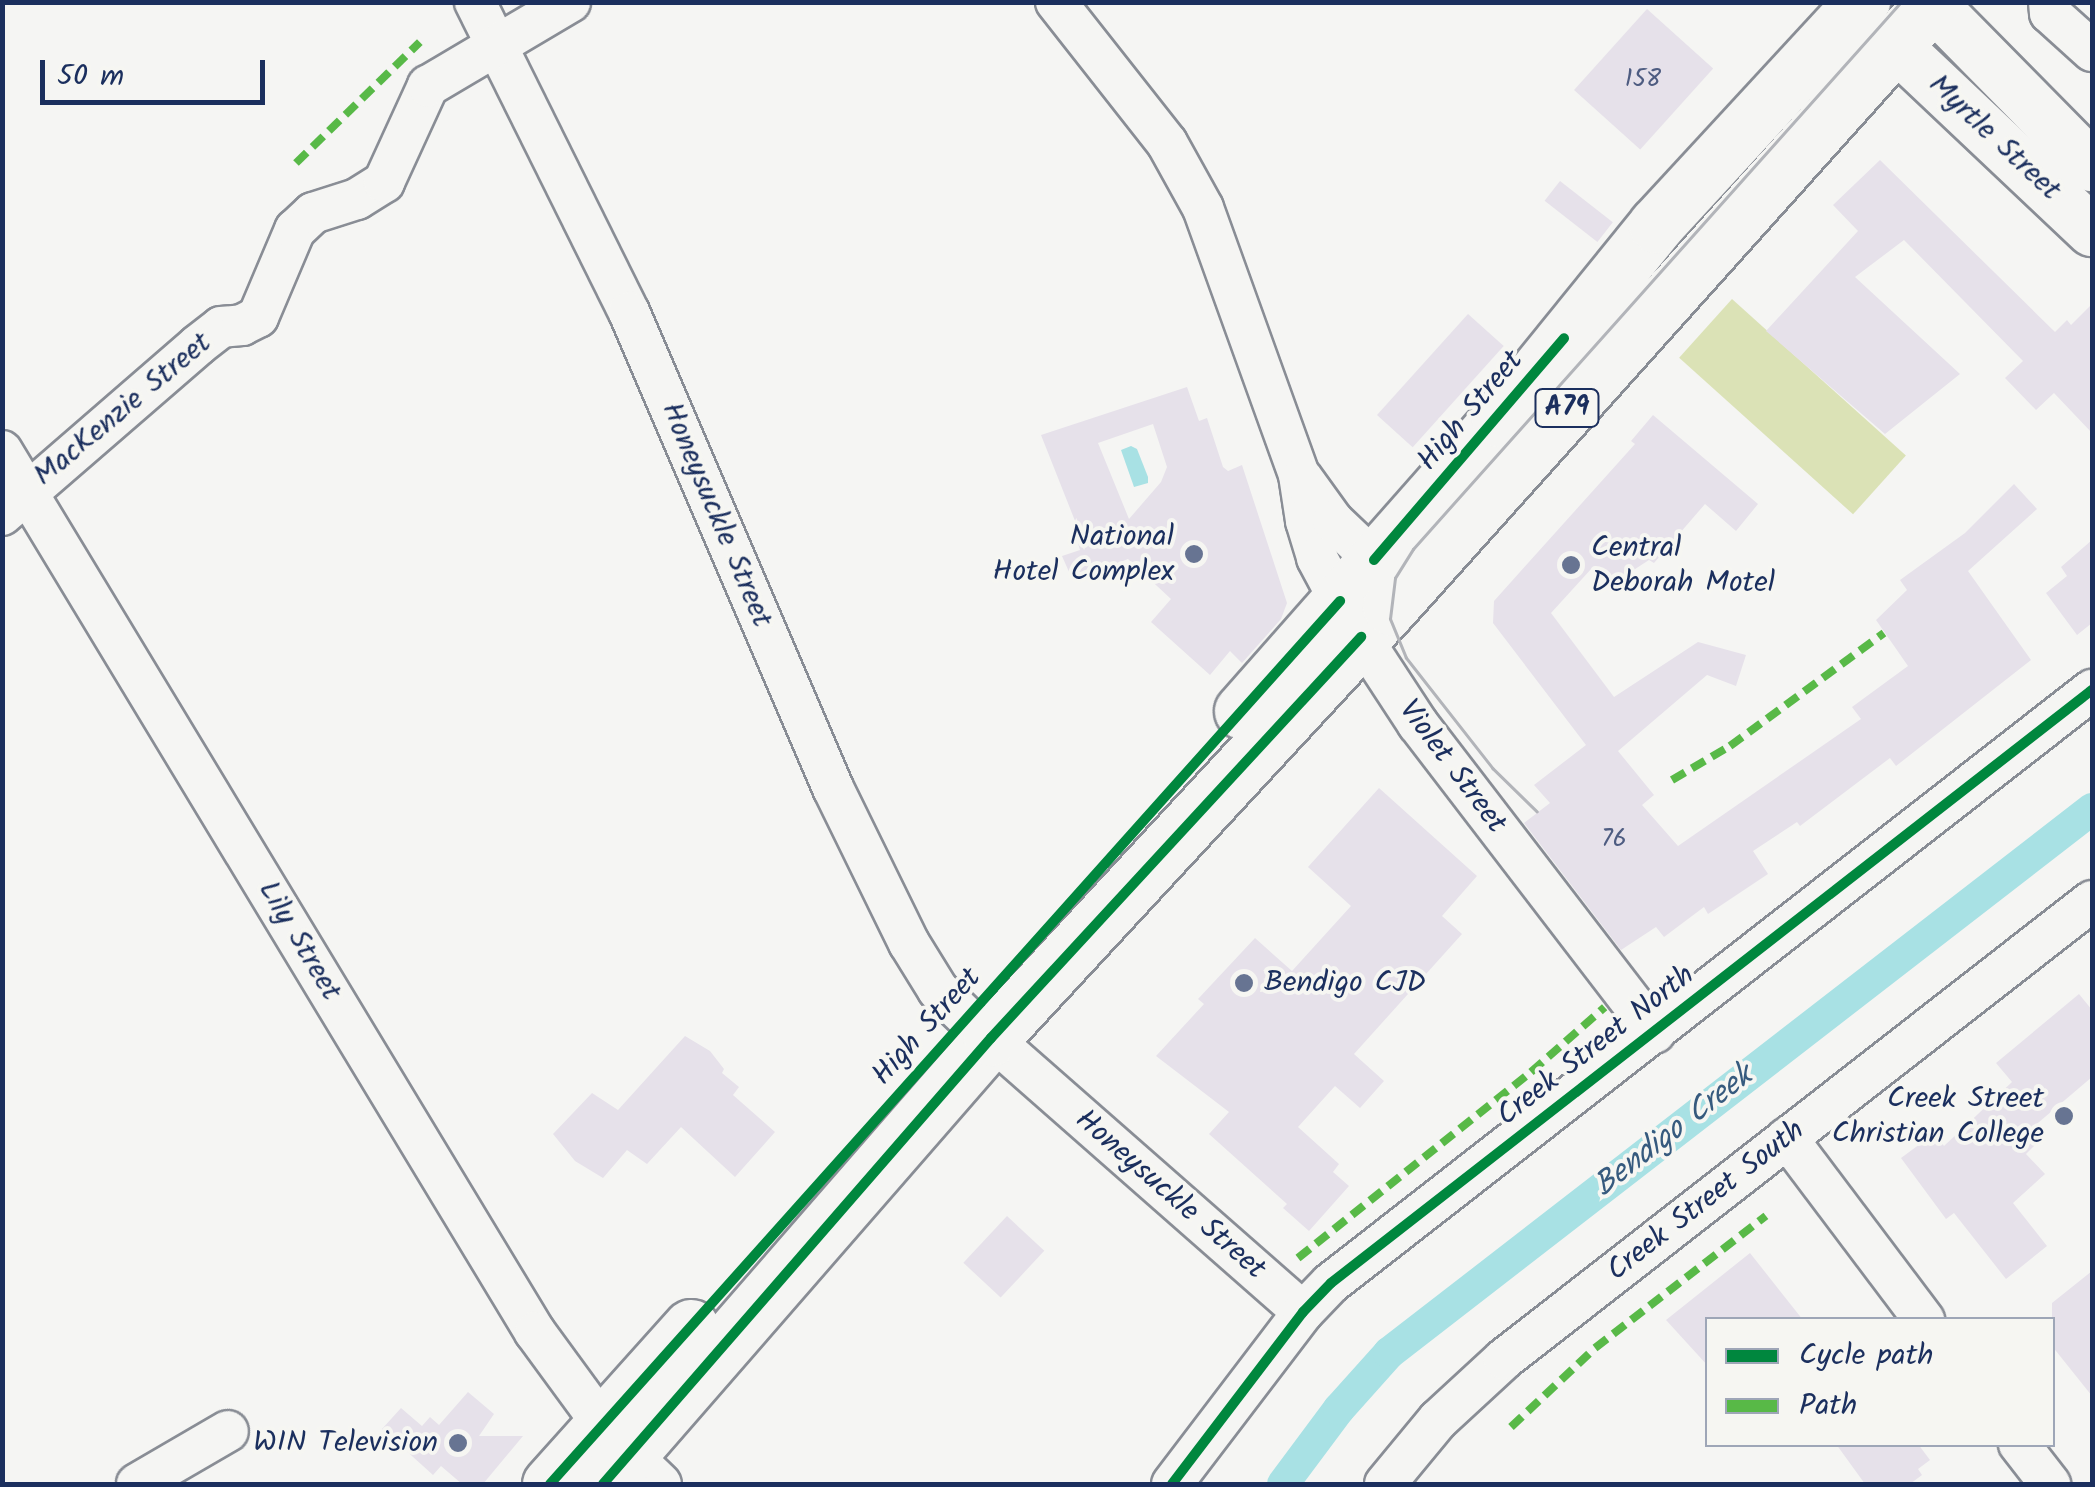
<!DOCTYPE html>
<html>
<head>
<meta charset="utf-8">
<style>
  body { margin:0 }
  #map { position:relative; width:2095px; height:1487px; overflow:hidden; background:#f5f5f3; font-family:Kalam,sans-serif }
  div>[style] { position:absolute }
  .green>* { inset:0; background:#dbe2b6; transform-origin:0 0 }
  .water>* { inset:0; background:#a8e1e4 }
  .canal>* { height:32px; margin:-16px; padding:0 16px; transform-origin:16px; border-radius:16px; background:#a8e1e4 }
  .building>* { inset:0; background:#e6e1ea; transform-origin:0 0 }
  .roads { filter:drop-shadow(2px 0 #898d95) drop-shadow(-2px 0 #898d95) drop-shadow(0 2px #898d95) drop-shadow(0 -2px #898d95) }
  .minor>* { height:40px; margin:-20px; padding:0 20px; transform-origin:20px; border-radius:20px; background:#f5f5f3 }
  .major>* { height:50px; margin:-25px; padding:0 25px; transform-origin:25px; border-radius:25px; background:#f5f5f3 }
  .highway>* { height:55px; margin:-27.5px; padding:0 27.5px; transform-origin:27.5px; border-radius:27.5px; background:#f5f5f3 }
  .tram>* { height:2.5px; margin:-1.25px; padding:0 1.25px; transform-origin:1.25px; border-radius:1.25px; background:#b2b4b9 }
  .quiet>* { height:8px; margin-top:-4px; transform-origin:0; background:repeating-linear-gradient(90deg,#58b947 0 15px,transparent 0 23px) }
  .cycleway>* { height:10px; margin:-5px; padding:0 5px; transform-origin:5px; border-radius:5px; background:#00873e }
  .dots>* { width:28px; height:28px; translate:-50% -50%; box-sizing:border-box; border:5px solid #f6f6f2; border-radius:50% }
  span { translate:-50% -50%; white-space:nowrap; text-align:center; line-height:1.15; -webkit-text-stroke:8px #f6f6f2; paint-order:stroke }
  .number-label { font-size:25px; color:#4e5c81 }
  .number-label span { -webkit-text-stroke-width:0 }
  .shield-label span { padding:2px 8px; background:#f6f6f2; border:2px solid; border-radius:8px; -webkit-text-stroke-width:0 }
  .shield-label { font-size:28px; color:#1b2f5e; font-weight:700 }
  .street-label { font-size:30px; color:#1b2f5e }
  .poi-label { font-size:30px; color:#1b2f5e }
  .right { translate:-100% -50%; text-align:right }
  .left { translate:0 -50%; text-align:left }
  .water-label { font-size:32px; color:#365a7e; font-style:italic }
  .frame { position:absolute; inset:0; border:5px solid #1b2f5e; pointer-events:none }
  .legend { position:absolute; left:1705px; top:1317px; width:350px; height:130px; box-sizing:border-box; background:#f6f6f2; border:2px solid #9ea6b7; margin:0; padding:12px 18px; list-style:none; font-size:30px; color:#1b2f5e }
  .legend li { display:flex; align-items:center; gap:20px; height:50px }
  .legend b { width:50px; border:2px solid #9ea6b7 }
  .scale { position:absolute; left:40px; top:60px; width:225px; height:45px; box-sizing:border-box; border:5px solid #1b2f5e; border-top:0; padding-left:12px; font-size:30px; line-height:35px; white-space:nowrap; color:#1b2f5e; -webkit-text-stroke:8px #f6f6f2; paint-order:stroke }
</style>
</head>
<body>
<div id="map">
  <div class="green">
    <div style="left:1732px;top:299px;width:234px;height:79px;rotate:42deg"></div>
  </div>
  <div class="water">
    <div style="clip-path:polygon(1131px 446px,1137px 449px,1148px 477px,1148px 483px,1134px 487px,1121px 450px)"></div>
  </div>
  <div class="canal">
    <div style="left:1283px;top:1484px;width:94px;rotate:-53.3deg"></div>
    <div style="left:1339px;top:1409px;width:75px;rotate:-48.2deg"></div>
    <div style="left:1389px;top:1353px;width:889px;rotate:-37.73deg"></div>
  </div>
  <div class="building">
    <div style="left:1647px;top:9px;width:89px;height:109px;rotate:42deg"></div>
    <div style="clip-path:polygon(1880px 160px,2055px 332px,2067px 320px,2071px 325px,2092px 304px,2092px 433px,2054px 393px,2036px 410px,2005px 378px,2023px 361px,1904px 240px,1855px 277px,1960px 374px,1885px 434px,1766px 331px,1858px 231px,1833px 205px)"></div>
    <div style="left:1560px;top:181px;width:67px;height:25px;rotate:38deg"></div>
    <div style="left:1468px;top:314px;width:48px;height:136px;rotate:42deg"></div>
    <div style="clip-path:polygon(evenodd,1187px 387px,1199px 421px,1207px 418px,1223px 467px,1228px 471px,1242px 465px,1287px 603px,1281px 619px,1242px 663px,1230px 651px,1210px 675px,1151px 622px,1171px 599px,1128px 559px,1073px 581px,1062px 556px,1080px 550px,1075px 533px,1079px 531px,1041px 435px,1187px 387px,1153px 424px,1167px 467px,1161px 482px,1129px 519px,1098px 443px,1153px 424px)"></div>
    <div style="clip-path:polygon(1653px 415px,1758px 504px,1736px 531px,1705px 504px,1654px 563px,1649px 560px,1612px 584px,1592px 568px,1551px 613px,1614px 697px,1698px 642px,1746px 655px,1736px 686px,1707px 675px,1618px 751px,1654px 795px,1642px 805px,1678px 846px,1861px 719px,1852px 707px,1908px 666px,1876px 620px,1907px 590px,1900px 580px,1965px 533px,2014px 484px,2037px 509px,1968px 571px,2031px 660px,1896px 766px,1890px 758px,1800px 826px,1797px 822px,1753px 851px,1768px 874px,1708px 914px,1704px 907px,1664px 937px,1656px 927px,1621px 950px,1524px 823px,1550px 803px,1534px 785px,1586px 745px,1493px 623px,1494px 601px,1635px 444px,1631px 441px)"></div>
    <div style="clip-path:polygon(2092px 540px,2092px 623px,2077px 635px,2046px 593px,2067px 576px,2061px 567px)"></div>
    <div style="clip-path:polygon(1379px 788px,1477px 876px,1442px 916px,1462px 934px,1354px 1054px,1384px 1081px,1360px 1108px,1335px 1086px,1298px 1127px,1339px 1164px,1333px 1172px,1349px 1186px,1309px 1231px,1283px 1208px,1287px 1204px,1209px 1134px,1229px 1112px,1156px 1056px,1204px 1004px,1198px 999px,1255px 938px,1292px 971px,1351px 906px,1308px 867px)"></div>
    <div style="clip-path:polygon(2079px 994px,2092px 1010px,2092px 1077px,2026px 1133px,2036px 1144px,2026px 1154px,2045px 1174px,2013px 1203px,2047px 1246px,2006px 1279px,1954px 1213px,1946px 1219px,1901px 1158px,1935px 1133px,1944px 1146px,2012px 1082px,1996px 1063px)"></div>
    <div style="clip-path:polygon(685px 1036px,710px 1051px,724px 1069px,722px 1073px,739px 1087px,733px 1095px,775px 1132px,735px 1177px,681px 1127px,647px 1164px,627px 1150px,603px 1178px,575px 1161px,553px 1134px,592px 1093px,618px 1110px)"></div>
    <div style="left:1007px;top:1216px;width:51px;height:64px;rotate:43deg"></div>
    <div style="clip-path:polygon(1750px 1253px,1803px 1320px,1708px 1320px,1708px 1366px,1666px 1320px)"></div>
    <div style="clip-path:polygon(2092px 1271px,2092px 1396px,2052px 1346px,2052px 1303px)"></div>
    <div style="clip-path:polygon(468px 1392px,494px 1414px,479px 1436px,523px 1436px,483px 1484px,462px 1484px,441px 1466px,433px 1475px,382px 1429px,401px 1408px,422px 1426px,430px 1417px,439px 1425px)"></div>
    <div style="clip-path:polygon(1836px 1444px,1918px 1444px,1930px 1460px,1918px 1469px,1922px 1475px,1910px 1484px,1865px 1484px)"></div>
  </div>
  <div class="roads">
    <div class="minor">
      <div style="left:475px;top:2px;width:346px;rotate:63.6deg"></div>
      <div style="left:629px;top:312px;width:518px;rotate:66.8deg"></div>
      <div style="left:833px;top:788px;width:173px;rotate:63.9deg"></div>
      <div style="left:909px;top:943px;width:55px;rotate:58.3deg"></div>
      <div style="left:938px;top:990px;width:42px;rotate:44deg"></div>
      <div style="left:1056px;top:2px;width:179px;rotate:51.8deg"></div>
      <div style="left:1167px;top:143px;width:74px;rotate:61deg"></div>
      <div style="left:1203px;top:208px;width:284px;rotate:70.2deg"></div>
      <div style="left:1299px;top:475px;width:47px;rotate:81.3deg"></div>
      <div style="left:1306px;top:521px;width:39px;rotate:73deg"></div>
      <div style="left:1317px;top:558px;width:49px;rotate:61.9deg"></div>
      <div style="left:2049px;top:2px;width:11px;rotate:85deg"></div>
      <div style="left:2050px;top:13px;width:57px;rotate:42.1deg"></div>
      <div style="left:2px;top:451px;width:1030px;rotate:58.83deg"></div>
      <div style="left:535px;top:1332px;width:115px;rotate:53.8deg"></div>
      <div style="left:1302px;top:478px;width:53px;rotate:54.2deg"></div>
      <div style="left:1333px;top:521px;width:57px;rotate:43.6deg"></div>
      <div style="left:2px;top:515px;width:259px;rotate:-40.9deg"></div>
      <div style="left:198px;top:345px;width:29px;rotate:-38deg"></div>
      <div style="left:221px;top:327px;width:21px;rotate:-5deg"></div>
      <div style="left:242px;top:325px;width:18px;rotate:-27deg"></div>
      <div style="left:258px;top:317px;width:95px;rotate:-67deg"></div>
      <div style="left:295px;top:230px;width:25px;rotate:-43deg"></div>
      <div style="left:313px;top:213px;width:46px;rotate:-17.7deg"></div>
      <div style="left:357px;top:199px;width:32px;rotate:-32deg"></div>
      <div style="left:384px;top:182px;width:106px;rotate:-65.4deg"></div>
      <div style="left:428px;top:86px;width:165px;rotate:-30.6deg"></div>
      <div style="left:1361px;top:637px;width:104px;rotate:56.8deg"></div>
      <div style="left:1418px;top:724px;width:389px;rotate:52.5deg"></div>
      <div style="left:991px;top:1038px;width:415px;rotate:41.3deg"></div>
      <div style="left:1787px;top:1138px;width:228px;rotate:53deg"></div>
      <div style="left:2019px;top:1444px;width:51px;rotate:52.2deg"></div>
      <div style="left:630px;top:1454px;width:43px;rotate:44.1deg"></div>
      <div style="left:137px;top:1484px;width:105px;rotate:-30.2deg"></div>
      <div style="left:1172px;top:1484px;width:216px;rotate:-52.7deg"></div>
      <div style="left:1303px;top:1312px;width:40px;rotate:-46deg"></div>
      <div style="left:1331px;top:1283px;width:965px;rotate:-37.93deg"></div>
      <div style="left:1385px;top:1484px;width:83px;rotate:-50.4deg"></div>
      <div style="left:1438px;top:1420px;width:90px;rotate:-42.7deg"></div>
      <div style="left:1504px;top:1359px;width:745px;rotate:-37.92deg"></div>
    </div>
    <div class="major">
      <div style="left:1932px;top:4px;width:228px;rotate:45.4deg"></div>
      <div style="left:1895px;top:45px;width:271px;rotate:43.4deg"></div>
    </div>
    <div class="highway">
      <div style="left:1242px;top:711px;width:389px;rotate:-48.6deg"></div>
      <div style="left:1499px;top:419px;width:250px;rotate:-51deg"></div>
      <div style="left:1656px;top:225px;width:304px;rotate:-47.3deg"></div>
      <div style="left:550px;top:1484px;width:211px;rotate:-48.1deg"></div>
      <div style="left:603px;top:1484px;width:591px;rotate:-48.98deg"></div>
      <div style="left:991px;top:1038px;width:587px;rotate:-47.21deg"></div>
      <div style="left:1390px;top:607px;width:813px;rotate:-48.09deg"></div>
    </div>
  </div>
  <div class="tram">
    <div style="left:1537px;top:812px;width:62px;rotate:-135.7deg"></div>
    <div style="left:1493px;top:769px;width:141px;rotate:-128.1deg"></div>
    <div style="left:1406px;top:658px;width:42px;rotate:-112.3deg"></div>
    <div style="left:1390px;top:619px;width:41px;rotate:-83deg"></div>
    <div style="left:1395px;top:578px;width:34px;rotate:-58deg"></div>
    <div style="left:1413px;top:549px;width:733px;rotate:-48.26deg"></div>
  </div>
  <div class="quiet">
    <div style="left:296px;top:163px;width:173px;rotate:-44.3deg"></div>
    <div style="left:1672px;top:780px;width:67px;rotate:-30.4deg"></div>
    <div style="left:1730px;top:746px;width:191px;rotate:-36.3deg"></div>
    <div style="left:1298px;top:1258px;width:298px;rotate:-38.6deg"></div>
    <div style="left:1531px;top:1072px;width:98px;rotate:-41.3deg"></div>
    <div style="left:1511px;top:1427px;width:115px;rotate:-43.2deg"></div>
    <div style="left:1595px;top:1348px;width:216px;rotate:-37.7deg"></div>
  </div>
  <div class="cycleway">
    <div style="left:1374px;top:560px;width:292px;rotate:-49.4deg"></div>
    <div style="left:550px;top:1484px;width:1185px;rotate:-48.18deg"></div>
    <div style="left:603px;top:1484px;width:591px;rotate:-48.98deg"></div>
    <div style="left:991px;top:1038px;width:546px;rotate:-47.3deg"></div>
    <div style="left:1172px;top:1484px;width:216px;rotate:-52.7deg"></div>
    <div style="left:1303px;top:1312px;width:40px;rotate:-46deg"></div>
    <div style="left:1331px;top:1283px;width:965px;rotate:-37.93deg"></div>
  </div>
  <div class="dots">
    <div style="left:1194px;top:554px;background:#677492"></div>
    <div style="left:1571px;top:565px;background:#677492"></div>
    <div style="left:1244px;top:983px;background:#677492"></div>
    <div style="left:2064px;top:1116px;background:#677492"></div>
    <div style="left:458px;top:1443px;background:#677492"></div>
  </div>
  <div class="number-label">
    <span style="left:1643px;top:79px">158</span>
    <span style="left:1614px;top:839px">76</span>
  </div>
  <div class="shield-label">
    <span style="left:1567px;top:408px">A79</span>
  </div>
  <div class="street-label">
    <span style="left:1994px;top:138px;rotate:43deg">Myrtle Street</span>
    <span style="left:123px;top:410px;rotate:-40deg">MacKenzie Street</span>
    <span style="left:1471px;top:411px;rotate:-50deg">High Street</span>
    <span style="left:716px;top:515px;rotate:67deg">Honeysuckle Street</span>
    <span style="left:1452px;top:767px;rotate:53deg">Violet Street</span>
    <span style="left:299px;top:941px;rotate:59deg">Lily Street</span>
    <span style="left:927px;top:1027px;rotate:-48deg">High Street</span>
    <span style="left:1596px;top:1046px;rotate:-38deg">Creek Street North</span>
    <span style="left:1170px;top:1195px;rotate:41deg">Honeysuckle Street</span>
    <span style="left:1706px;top:1201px;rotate:-38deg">Creek Street South</span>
  </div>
  <div class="poi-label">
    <span class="right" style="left:1174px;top:554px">National<br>Hotel Complex</span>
    <span class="left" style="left:1591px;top:565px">Central<br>Deborah Motel</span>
    <span class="left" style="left:1264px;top:983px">Bendigo CJD</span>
    <span class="right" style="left:2044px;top:1116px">Creek Street<br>Christian College</span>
    <span class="right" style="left:438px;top:1443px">WIN Television</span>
  </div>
  <div class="water-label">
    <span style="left:1674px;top:1132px;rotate:-38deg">Bendigo Creek</span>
  </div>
  <div class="frame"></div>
  <ul class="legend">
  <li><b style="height:12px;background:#00873e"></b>Cycle path</li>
  <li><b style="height:12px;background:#58b947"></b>Path</li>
  </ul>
  <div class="scale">50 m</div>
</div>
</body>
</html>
